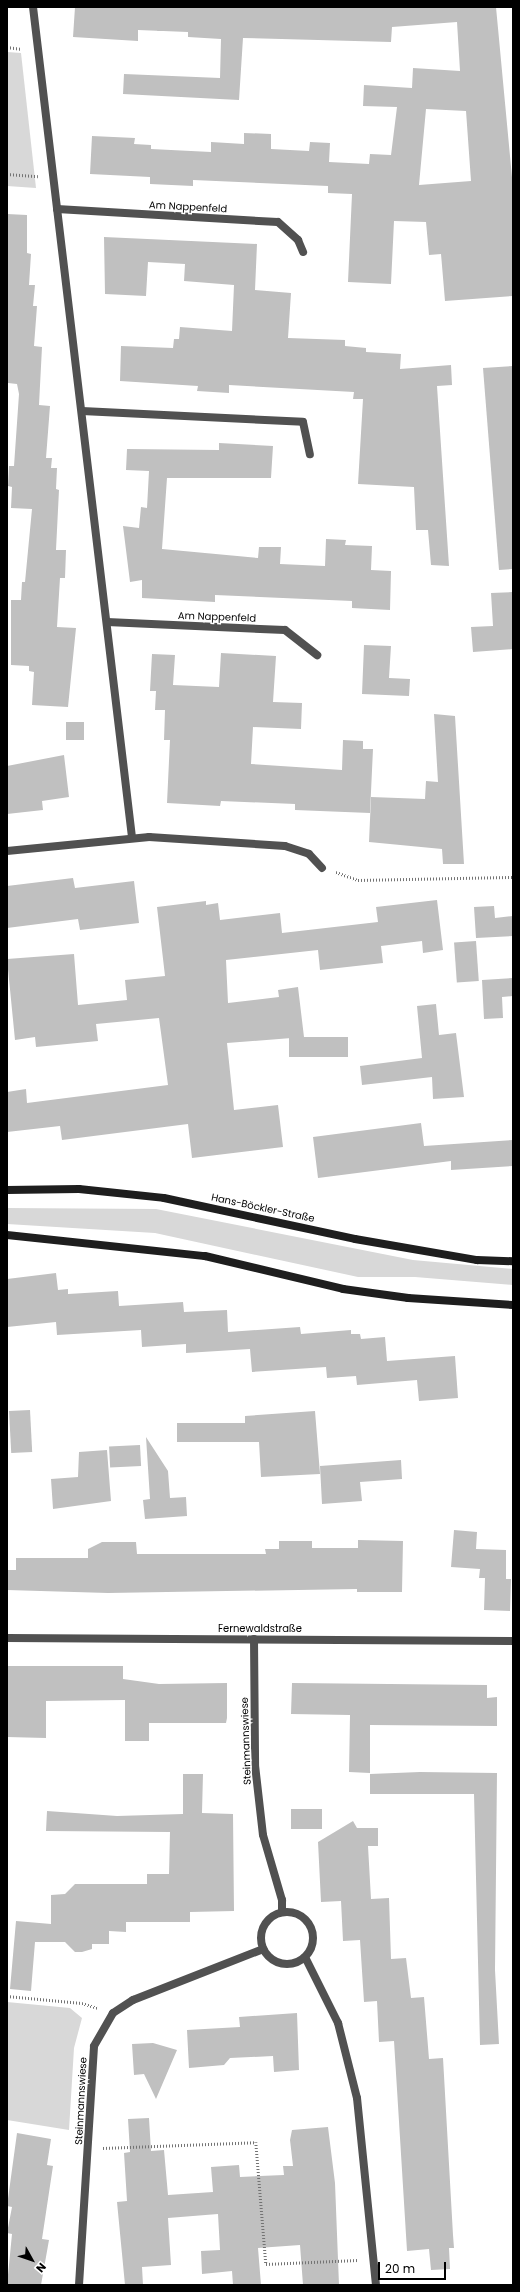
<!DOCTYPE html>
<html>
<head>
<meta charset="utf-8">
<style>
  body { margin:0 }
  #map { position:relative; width:520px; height:2292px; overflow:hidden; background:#fff; font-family:Poppins,sans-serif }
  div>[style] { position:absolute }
  .green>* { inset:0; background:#d8d8d8 }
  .building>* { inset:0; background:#c0c0c0; transform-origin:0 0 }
  .path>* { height:2.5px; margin-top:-1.25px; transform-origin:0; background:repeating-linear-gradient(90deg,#737373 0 1px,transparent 0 3px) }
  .minor>* { height:8px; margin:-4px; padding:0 4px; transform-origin:4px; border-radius:4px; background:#515151 }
  .minor>.ring { margin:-4px; padding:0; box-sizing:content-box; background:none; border:8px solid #515151; border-radius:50% }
  .secondary>* { height:8px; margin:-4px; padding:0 4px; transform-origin:4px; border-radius:4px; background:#1e1e1e }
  span { translate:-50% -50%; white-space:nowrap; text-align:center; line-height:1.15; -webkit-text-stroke:3px #fff; paint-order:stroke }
  .street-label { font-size:10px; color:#000 }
  .frame { position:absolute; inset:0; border:8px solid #000; pointer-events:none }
  .north { position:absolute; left:12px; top:2240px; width:40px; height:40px; -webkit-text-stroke:3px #fff; paint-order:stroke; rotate:130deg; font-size:11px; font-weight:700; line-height:16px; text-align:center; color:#000 }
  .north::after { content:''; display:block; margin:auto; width:14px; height:18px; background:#000; clip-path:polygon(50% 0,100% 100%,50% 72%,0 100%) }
  .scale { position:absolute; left:378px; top:2262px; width:68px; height:18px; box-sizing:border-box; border:2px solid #000; border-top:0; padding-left:5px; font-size:12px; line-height:14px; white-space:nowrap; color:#000; -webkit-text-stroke:3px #fff; paint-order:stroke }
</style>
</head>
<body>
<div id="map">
  <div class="green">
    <div style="clip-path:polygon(7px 52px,21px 53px,36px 188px,7px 186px)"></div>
    <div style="clip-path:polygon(7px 1208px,156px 1209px,413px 1260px,513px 1269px,513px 1285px,415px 1277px,358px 1277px,155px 1233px,7px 1224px)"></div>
    <div style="clip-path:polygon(7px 2002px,70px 2008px,82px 2018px,74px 2048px,69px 2130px,7px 2120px)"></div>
  </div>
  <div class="building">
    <div style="clip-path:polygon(evenodd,75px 7px,496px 7px,513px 188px,513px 296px,445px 301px,441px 254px,429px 255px,426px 222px,394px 221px,391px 284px,348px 282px,352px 194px,328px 193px,328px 186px,193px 180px,193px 186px,150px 184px,150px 177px,90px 174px,92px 136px,135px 138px,134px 144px,151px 145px,151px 149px,211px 152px,211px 142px,244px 144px,244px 133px,271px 134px,271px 149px,309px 151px,310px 142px,330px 143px,329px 162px,369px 164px,370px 154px,391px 155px,397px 107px,363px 106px,364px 85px,412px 88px,413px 68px,460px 71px,457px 22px,392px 27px,391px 42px,243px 38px,239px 100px,123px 94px,124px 74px,220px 78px,221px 39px,188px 37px,188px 32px,138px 30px,138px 41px,73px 37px,75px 7px,426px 109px,466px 111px,471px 181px,419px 185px,426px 109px)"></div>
    <div style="clip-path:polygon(7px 214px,27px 215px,27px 253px,31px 254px,29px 285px,35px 285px,33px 306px,37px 306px,34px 346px,42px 347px,39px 405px,50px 406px,46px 458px,52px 458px,51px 468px,57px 468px,56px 489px,59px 490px,56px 550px,66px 550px,65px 578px,60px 578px,57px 627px,76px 628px,68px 707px,32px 705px,34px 672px,29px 671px,29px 666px,11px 665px,11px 600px,21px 600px,22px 582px,25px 582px,32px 509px,11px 508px,12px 487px,8px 486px,9px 466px,14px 466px,19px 394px,17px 384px,8px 383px)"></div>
    <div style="clip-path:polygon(104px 237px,257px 244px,255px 290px,291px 293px,288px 338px,345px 340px,345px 346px,366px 348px,366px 352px,401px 354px,400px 369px,451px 365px,452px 385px,437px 386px,449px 566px,431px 565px,428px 530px,416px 530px,414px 487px,358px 484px,363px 399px,353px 399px,354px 392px,229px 385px,229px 393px,197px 391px,198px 386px,120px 381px,121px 346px,173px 348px,174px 339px,179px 339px,180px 327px,232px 331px,234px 285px,184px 281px,185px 264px,148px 262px,146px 296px,105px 294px)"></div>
    <div style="clip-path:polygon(513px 366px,513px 569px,499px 570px,483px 368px)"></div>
    <div style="clip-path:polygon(219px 443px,273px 446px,271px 478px,167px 478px,162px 549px,258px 558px,259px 547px,281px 547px,280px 564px,325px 566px,326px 539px,346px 540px,345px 545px,372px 546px,371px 570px,391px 571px,390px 610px,352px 608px,352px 601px,215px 595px,215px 602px,142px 598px,142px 580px,130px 582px,123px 526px,139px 528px,141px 507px,147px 508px,149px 471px,126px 470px,127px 449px,219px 450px)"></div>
    <div style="clip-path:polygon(513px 592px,513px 649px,473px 652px,471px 627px,493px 626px,491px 593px)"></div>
    <div style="clip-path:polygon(364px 645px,391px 646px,389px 678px,410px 679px,409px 696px,362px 694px)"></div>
    <div style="clip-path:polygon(221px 653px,276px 656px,273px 702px,302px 703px,301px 729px,253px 727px,251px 764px,342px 770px,343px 740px,363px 741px,363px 749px,373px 749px,370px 813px,295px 810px,295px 804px,221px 801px,220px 806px,167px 803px,170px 740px,164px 740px,165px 710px,155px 710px,156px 691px,150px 691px,152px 654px,175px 655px,173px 685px,219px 687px)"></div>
    <div style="clip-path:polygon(434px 714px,455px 716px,464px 864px,443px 864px,442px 849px,369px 842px,371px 797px,425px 799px,426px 781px,438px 782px)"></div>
    <div style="left:66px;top:722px;width:18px;height:18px"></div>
    <div style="clip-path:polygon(64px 755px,69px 797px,42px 801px,43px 810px,7px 814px,7px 766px)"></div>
    <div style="clip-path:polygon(73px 878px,75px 888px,134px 881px,139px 923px,80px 930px,78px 919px,7px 928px,7px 886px)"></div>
    <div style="clip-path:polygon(437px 900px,443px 950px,423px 953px,422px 941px,381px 946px,383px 963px,320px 970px,318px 950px,226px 960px,228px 1003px,279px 997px,278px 990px,298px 987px,304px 1037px,227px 1043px,234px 1110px,278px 1105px,283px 1147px,192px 1158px,188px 1124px,62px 1140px,60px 1126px,7px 1132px,7px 1092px,26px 1089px,27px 1103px,168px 1085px,159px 1018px,96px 1024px,98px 1041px,36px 1047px,35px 1037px,15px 1040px,7px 959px,74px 954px,78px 1005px,127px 1000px,125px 980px,165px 976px,157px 907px,206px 901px,206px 905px,218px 903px,220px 920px,280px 913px,282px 933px,378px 922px,376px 907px)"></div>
    <div style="clip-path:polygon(494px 906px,495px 918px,513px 916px,513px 936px,476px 938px,474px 907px)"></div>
    <div style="left:476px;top:941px;width:40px;height:22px;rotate:86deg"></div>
    <div style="clip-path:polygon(513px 978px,513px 996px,502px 997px,503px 1018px,484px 1019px,482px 980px)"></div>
    <div style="clip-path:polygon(436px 1004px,439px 1035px,456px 1033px,464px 1097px,433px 1099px,432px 1077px,362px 1085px,360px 1066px,422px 1058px,417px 1006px)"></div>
    <div style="left:348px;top:1037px;width:20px;height:59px;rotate:90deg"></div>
    <div style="clip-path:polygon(421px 1123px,424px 1146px,513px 1140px,513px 1166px,451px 1170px,451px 1161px,318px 1178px,313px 1137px)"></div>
    <div style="clip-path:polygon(56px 1273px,58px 1290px,68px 1289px,68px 1294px,118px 1291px,119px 1306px,183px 1302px,184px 1312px,227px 1310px,228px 1332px,300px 1327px,301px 1334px,351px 1330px,351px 1334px,360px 1334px,361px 1339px,385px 1337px,387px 1361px,455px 1356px,458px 1398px,419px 1401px,417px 1380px,357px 1385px,356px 1376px,327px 1378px,326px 1367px,252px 1372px,250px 1349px,186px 1353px,186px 1344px,142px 1347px,141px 1330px,57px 1335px,56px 1322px,7px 1327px,7px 1279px)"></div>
    <div style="left:30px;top:1410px;width:42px;height:21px;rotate:87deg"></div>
    <div style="clip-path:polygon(315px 1411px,320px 1474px,261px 1477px,259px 1442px,177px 1442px,177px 1423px,245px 1423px,245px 1416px)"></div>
    <div style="clip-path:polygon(146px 1437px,168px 1471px,170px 1498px,186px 1497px,187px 1516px,145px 1519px,143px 1500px,150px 1499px)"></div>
    <div style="left:140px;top:1445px;width:21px;height:31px;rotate:87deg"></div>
    <div style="clip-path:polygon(107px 1450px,111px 1501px,53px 1509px,51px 1479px,78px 1477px,79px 1452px)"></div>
    <div style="clip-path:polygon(401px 1460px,402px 1479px,360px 1482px,362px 1501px,322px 1504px,320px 1466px)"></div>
    <div style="clip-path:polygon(454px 1530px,477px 1532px,476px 1549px,506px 1550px,506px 1579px,511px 1579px,510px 1611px,484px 1610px,485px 1578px,479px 1578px,480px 1569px,451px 1567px)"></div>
    <div style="clip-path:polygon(358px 1540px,403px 1541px,402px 1592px,357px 1592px,357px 1589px,108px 1593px,7px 1590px,7px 1570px,16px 1570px,16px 1558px,88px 1558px,88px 1549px,102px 1542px,136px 1542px,137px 1554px,266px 1554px,265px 1549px,279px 1549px,279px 1541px,312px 1541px,312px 1548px,358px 1548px)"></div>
    <div style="clip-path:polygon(7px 1666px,123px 1666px,123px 1679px,159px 1684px,227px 1683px,227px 1718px,226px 1723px,149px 1723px,149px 1741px,125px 1741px,125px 1700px,46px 1701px,46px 1738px,7px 1737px)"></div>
    <div style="clip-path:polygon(292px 1683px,487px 1685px,487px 1698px,497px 1697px,497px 1726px,370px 1725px,370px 1773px,349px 1772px,350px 1715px,291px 1714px)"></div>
    <div style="clip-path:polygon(420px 1772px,497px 1773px,495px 1970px,499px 2044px,480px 2045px,474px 1794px,370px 1794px,370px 1774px)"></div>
    <div style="clip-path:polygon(183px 1774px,203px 1774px,202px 1813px,233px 1814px,234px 1911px,190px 1912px,190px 1922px,126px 1922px,126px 1932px,109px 1931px,109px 1944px,92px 1944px,92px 1949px,82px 1952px,75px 1952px,65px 1942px,35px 1942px,31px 1991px,10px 1989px,16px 1921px,51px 1924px,51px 1895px,65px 1894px,75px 1884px,147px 1884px,147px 1874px,169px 1874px,170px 1832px,46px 1831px,47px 1811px,117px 1816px,183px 1814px)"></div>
    <div style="left:291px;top:1809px;width:31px;height:20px"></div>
    <div style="clip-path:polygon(353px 1821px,357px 1828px,378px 1828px,378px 1846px,368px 1846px,371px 1899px,389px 1898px,391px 1959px,406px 1958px,411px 1998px,424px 1997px,429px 2059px,443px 2058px,453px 2235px,454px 2248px,449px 2248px,450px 2269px,431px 2270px,429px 2249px,407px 2251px,394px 2041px,379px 2042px,377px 2001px,364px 2002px,360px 1940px,343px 1941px,341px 1901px,321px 1902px,318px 1842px)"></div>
    <div style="clip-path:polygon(297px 2013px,299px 2070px,274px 2072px,273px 2056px,230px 2058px,224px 2065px,189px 2068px,187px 2030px,240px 2027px,239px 2017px)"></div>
    <div style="clip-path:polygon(153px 2043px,177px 2050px,156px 2099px,144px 2074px,134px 2075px,132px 2044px)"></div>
    <div style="clip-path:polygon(149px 2118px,151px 2151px,164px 2150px,168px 2195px,213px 2192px,211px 2167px,239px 2165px,240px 2177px,284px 2175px,283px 2166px,293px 2166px,290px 2140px,292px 2130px,328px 2127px,335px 2183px,339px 2285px,303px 2285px,300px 2245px,258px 2248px,261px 2285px,233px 2285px,232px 2271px,202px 2274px,201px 2251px,220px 2250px,218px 2214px,168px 2218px,171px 2265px,142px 2267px,143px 2285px,125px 2285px,117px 2202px,127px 2201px,124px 2153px,130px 2152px,128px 2119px)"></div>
    <div style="clip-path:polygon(17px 2133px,51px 2139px,47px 2165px,53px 2166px,42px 2239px,49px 2240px,41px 2285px,7px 2285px,12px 2234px,7px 2233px,12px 2207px,7px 2206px)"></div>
  </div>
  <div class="path">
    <div style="left:7px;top:47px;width:15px;rotate:8deg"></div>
    <div style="left:7px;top:174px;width:31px;rotate:4deg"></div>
    <div style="left:336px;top:872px;width:23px;rotate:20deg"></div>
    <div style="left:358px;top:880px;width:155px;rotate:-1.1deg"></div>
    <div style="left:7px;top:1996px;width:75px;rotate:5.3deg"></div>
    <div style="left:82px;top:2003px;width:16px;rotate:18deg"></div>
    <div style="left:103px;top:2148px;width:153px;rotate:-2.2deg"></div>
    <div style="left:256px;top:2142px;width:122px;rotate:85.3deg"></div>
    <div style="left:266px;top:2264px;width:92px;rotate:-2.5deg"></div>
  </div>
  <div class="minor">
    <div style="left:33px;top:7px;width:836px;rotate:83.2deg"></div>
    <div style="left:57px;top:209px;width:221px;rotate:3.4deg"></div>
    <div style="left:278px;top:222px;width:27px;rotate:42deg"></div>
    <div style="left:298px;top:240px;width:13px;rotate:67deg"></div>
    <div style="left:82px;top:411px;width:221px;rotate:2.8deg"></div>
    <div style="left:303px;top:422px;width:33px;rotate:78deg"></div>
    <div style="left:107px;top:622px;width:178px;rotate:2.6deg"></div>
    <div style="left:285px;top:630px;width:41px;rotate:38deg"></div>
    <div style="left:7px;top:851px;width:143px;rotate:-5.6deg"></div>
    <div style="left:149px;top:837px;width:136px;rotate:3.8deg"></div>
    <div style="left:285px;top:846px;width:25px;rotate:18deg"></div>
    <div style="left:309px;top:854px;width:19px;rotate:47deg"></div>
    <div style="left:7px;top:1638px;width:506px;rotate:0.34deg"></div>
    <div style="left:254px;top:1639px;width:126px;rotate:89.5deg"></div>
    <div style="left:255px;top:1765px;width:70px;rotate:83.5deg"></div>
    <div style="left:263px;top:1835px;width:68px;rotate:73.7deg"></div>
    <div style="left:282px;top:1900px;width:12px;rotate:90deg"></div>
    <div class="ring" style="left:261px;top:1912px;width:44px;height:44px"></div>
    <div style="left:305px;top:1957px;width:74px;rotate:63.4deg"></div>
    <div style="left:338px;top:2023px;width:77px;rotate:75.8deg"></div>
    <div style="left:357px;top:2098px;width:188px;rotate:84.2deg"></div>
    <div style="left:79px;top:2285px;width:239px;rotate:-86.4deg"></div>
    <div style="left:94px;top:2046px;width:38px;rotate:-60deg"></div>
    <div style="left:113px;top:2013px;width:24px;rotate:-33deg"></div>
    <div style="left:133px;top:2000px;width:140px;rotate:-21.4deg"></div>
  </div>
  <div class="secondary">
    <div style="left:7px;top:1190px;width:72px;rotate:-0.8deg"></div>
    <div style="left:79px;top:1189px;width:85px;rotate:6deg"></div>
    <div style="left:164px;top:1198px;width:195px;rotate:12.1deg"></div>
    <div style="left:355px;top:1239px;width:124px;rotate:9.8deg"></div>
    <div style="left:477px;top:1260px;width:36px;rotate:2deg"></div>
    <div style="left:7px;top:1235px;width:199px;rotate:6.1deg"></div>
    <div style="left:205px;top:1256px;width:142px;rotate:13.4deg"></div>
    <div style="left:343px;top:1289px;width:66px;rotate:7.9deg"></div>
    <div style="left:408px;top:1298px;width:105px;rotate:3.8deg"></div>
  </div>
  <div class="street-label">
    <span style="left:188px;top:207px;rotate:3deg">Am Nappenfeld</span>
    <span style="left:217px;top:617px;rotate:2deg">Am Nappenfeld</span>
    <span style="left:263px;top:1208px;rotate:12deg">Hans-Böckler-Straße</span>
    <span style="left:260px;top:1629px">Fernewaldstraße</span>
    <span style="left:246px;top:1741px;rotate:-92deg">Steinmannswiese</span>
    <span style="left:81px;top:2101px;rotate:-87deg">Steinmannswiese</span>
  </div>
  <div class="frame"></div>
  <div class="north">N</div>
  <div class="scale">20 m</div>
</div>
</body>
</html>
